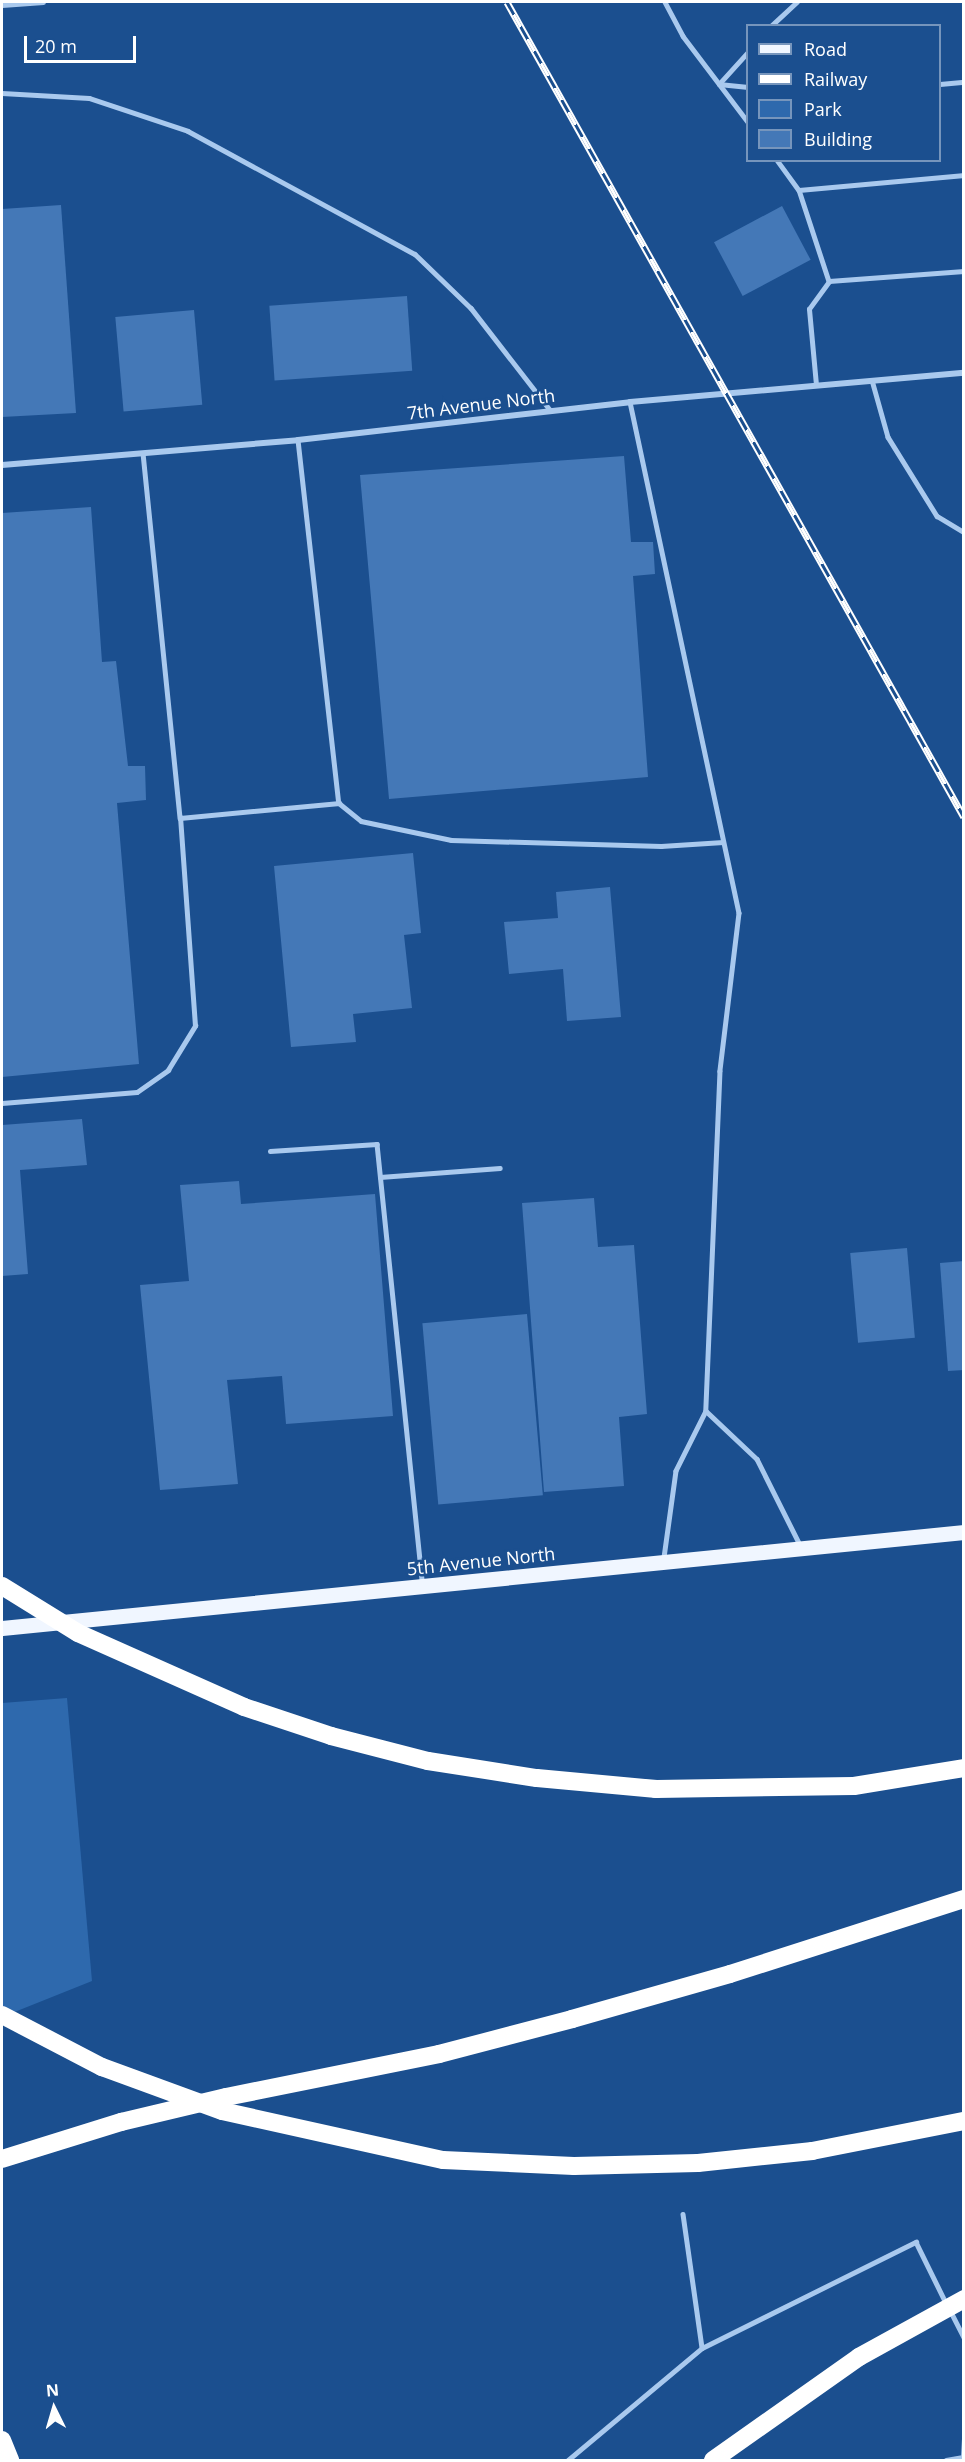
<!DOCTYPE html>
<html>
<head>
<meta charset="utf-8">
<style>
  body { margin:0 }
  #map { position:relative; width:965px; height:2462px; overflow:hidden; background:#1b4f8f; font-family:"Open Sans",sans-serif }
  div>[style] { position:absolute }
  .green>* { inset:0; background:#2e69ad }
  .building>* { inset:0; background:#4478b7; transform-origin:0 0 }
  .service>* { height:4.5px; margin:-2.25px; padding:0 2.25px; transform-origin:2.25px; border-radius:2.25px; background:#a9c9ee }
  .minor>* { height:6px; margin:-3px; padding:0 3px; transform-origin:3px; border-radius:3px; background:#a9c9ee }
  .primary>* { height:15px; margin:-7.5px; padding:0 7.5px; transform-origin:7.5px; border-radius:7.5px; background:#f0f6ff }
  .motorway>* { height:18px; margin:-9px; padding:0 9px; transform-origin:9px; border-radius:9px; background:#fff }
  .rail>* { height:7px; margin-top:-3.5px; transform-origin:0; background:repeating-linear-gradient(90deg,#1b4f8f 0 14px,#fff 0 28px); box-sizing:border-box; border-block:2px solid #fff }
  span { translate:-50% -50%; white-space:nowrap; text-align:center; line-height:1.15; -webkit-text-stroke:5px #1b4f8f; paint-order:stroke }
  .street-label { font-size:18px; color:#fff }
  .frame { position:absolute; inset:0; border:3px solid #fff; pointer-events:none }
  .legend { position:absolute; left:746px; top:24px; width:195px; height:138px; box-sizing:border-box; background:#1b4f8f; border:2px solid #7695bc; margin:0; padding:8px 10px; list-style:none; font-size:18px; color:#fff }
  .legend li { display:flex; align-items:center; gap:12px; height:30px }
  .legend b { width:30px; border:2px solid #7695bc }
  .north { position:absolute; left:24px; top:2378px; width:60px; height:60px; -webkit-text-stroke:4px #1b4f8f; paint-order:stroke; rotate:355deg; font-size:16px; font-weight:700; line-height:24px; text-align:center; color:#fff }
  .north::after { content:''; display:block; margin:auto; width:21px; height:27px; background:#fff; clip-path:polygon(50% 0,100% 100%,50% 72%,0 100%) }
  .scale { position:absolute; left:24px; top:36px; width:112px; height:27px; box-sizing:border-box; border:3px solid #fff; border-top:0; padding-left:8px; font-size:18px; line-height:21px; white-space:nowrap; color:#fff; -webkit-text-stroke:4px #1b4f8f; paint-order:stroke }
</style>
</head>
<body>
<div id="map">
  <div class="green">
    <div style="clip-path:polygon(67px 1698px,92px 1981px,2px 2017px,2px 1703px)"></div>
  </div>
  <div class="building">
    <div style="clip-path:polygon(61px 205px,76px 413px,2px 417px,2px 209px)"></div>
    <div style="left:782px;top:206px;width:61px;height:77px;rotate:62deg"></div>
    <div style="left:407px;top:296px;width:75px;height:138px;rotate:86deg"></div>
    <div style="left:194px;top:310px;width:95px;height:79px;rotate:85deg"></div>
    <div style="clip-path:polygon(624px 456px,631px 542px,653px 542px,655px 574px,633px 576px,648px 777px,389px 799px,360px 475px)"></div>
    <div style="clip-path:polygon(91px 507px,102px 662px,116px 661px,128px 766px,145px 766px,146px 800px,117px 803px,139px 1064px,2px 1077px,2px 513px)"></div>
    <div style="clip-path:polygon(413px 853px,421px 933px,404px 935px,412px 1008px,353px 1014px,356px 1042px,291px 1047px,274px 866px)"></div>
    <div style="clip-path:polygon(610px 887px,621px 1017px,567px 1021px,563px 969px,509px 974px,504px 922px,558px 918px,556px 892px)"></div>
    <div style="clip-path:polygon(82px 1119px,87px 1165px,20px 1170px,28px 1274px,2px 1276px,2px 1125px)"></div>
    <div style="clip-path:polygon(239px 1181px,241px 1204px,375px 1194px,393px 1416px,286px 1424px,282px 1376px,227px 1380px,238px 1484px,160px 1490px,140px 1285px,189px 1281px,180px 1185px)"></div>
    <div style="clip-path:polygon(594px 1198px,598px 1247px,634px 1245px,647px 1414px,619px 1417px,624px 1486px,544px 1492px,522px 1203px)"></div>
    <div style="left:907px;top:1248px;width:90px;height:57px;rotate:85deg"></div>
    <div style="clip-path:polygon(964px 1261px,964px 1370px,948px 1371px,940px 1263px)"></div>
    <div style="left:527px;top:1314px;width:182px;height:105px;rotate:85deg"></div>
  </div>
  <div class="service">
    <div style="left:665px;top:2px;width:38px;rotate:62deg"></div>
    <div style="left:683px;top:36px;width:108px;rotate:52.9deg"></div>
    <div style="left:2px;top:5px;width:41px;rotate:-4.2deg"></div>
    <div style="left:771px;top:26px;width:35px;rotate:-43deg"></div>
    <div style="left:719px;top:84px;width:43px;rotate:-47.8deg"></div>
    <div style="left:719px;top:84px;width:29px;rotate:6deg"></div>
    <div style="left:940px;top:84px;width:24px;rotate:-5deg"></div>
    <div style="left:2px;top:93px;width:87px;rotate:3.3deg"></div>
    <div style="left:89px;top:98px;width:104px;rotate:18.4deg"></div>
    <div style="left:188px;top:131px;width:258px;rotate:28.5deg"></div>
    <div style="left:415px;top:254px;width:78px;rotate:44deg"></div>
    <div style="left:471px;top:308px;width:130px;rotate:52.2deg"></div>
    <div style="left:777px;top:160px;width:37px;rotate:54deg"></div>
    <div style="left:799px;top:190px;width:96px;rotate:71.8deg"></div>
    <div style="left:799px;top:190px;width:166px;rotate:-5.2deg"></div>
    <div style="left:872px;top:380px;width:59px;rotate:74.3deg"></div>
    <div style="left:888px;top:437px;width:93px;rotate:58.2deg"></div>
    <div style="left:937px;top:516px;width:31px;rotate:31deg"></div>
    <div style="left:816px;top:385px;width:76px;rotate:-95.3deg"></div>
    <div style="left:809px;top:309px;width:34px;rotate:-54deg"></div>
    <div style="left:829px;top:281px;width:135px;rotate:-4.2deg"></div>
    <div style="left:630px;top:402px;width:522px;rotate:77.96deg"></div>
    <div style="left:739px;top:913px;width:159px;rotate:96.9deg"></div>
    <div style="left:720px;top:1071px;width:340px;rotate:92.4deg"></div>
    <div style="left:706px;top:1411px;width:67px;rotate:116.6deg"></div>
    <div style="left:676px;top:1471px;width:88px;rotate:97.9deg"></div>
    <div style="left:298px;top:440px;width:365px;rotate:83.6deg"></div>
    <div style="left:143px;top:453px;width:367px;rotate:84.2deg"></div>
    <div style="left:2px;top:1103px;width:135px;rotate:-4.7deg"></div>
    <div style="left:137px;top:1092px;width:38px;rotate:-35deg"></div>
    <div style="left:168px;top:1070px;width:52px;rotate:-58.5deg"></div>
    <div style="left:195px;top:1026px;width:209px;rotate:-94.1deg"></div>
    <div style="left:180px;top:818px;width:160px;rotate:-5.4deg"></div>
    <div style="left:339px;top:803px;width:28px;rotate:39deg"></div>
    <div style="left:361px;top:821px;width:92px;rotate:11.9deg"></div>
    <div style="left:451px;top:840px;width:210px;rotate:1.6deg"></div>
    <div style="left:661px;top:846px;width:62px;rotate:-3.7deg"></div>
    <div style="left:270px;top:1151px;width:107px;rotate:-3.7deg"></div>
    <div style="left:377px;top:1144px;width:441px;rotate:84.1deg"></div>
    <div style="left:380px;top:1177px;width:120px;rotate:-4.3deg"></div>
    <div style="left:706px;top:1411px;width:70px;rotate:43.3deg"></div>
    <div style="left:757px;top:1459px;width:96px;rotate:63.4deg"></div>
    <div style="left:683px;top:2214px;width:135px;rotate:81.9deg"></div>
    <div style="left:702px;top:2348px;width:239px;rotate:-26.4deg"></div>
    <div style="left:916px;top:2242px;width:68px;rotate:63.8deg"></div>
    <div style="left:950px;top:2310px;width:31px;rotate:63deg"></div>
    <div style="left:963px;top:2457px;width:17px;rotate:-87deg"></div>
    <div style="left:568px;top:2460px;width:175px;rotate:-39.9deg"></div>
    <div style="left:946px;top:2460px;width:17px;rotate:-10deg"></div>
    <div style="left:963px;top:2457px;width:3px;rotate:90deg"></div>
  </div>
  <div class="minor">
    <div style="left:2px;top:465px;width:297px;rotate:-4.8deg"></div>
    <div style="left:298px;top:440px;width:334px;rotate:-6.5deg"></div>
    <div style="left:630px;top:402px;width:335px;rotate:-5deg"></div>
  </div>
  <div class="primary">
    <div style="left:2px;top:1628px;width:967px;rotate:-5.7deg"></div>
  </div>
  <div class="motorway">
    <div style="left:2px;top:1586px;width:89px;rotate:31.7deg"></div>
    <div style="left:78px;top:1633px;width:182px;rotate:24deg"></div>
    <div style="left:244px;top:1707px;width:92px;rotate:18.4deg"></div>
    <div style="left:331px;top:1736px;width:100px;rotate:14.5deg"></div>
    <div style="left:428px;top:1761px;width:110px;rotate:8.9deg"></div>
    <div style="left:537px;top:1778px;width:120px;rotate:5.3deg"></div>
    <div style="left:656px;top:1789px;width:198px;rotate:-0.9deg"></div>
    <div style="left:854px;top:1786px;width:111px;rotate:-9.3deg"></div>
    <div style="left:2px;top:2015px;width:113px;rotate:27.5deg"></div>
    <div style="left:102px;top:2067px;width:128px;rotate:20.1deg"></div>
    <div style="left:222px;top:2111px;width:226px;rotate:12.5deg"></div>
    <div style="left:443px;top:2160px;width:131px;rotate:2.6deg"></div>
    <div style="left:574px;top:2166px;width:124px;rotate:-1.4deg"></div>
    <div style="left:698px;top:2163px;width:115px;rotate:-6deg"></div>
    <div style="left:812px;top:2151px;width:155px;rotate:-11.2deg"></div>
    <div style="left:2px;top:2159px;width:125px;rotate:-17.3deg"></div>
    <div style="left:121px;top:2122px;width:108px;rotate:-13.4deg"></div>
    <div style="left:226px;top:2097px;width:217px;rotate:-11.4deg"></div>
    <div style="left:439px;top:2054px;width:138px;rotate:-14.7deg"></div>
    <div style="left:572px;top:2019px;width:164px;rotate:-15.9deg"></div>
    <div style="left:730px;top:1974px;width:246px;rotate:-17.8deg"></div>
    <div style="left:2px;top:2440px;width:22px;rotate:68deg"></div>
    <div style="left:713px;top:2460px;width:179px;rotate:-35.2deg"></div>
    <div style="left:859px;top:2357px;width:120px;rotate:-28.9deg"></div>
  </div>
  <div class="rail">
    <div style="left:507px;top:2px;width:934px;rotate:60.72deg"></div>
  </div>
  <div class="street-label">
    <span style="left:481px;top:404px;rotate:-7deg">7th Avenue North</span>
    <span style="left:481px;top:1561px;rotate:-6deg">5th Avenue North</span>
  </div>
  <div class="frame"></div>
  <ul class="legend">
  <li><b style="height:8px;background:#f0f6ff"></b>Road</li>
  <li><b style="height:8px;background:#fff"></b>Railway</li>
  <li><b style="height:16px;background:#2e69ad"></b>Park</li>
  <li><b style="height:16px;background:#4478b7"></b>Building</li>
  </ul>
  <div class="north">N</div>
  <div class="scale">20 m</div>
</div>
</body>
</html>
